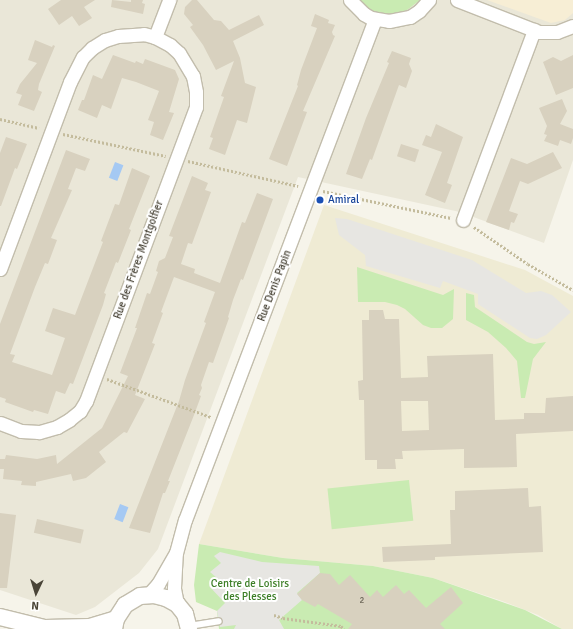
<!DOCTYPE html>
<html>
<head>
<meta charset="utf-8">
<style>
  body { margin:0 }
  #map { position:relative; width:573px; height:629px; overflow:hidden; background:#f6f4ea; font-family:Signika,sans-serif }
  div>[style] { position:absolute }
  .residential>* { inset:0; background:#eae7d8 }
  .commercial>* { inset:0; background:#f7eed5 }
  .education>* { inset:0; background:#efebd4 }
  .green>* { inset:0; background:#c9ebb2; transform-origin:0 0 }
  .parking>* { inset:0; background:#e7e6e2 }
  .water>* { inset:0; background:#a5c9f3; transform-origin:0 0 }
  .building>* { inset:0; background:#d8d1bf; transform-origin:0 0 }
  .path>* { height:2.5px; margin-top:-1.25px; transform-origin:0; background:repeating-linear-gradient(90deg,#c4bc9d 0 2px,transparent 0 4px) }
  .roads { filter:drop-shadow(1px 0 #c2bdac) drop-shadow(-1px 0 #c2bdac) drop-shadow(0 1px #c2bdac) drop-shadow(0 -1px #c2bdac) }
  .service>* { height:6px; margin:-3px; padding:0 3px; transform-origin:3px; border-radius:3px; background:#fff }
  .minor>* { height:13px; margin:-6.5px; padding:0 6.5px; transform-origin:6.5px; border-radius:6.5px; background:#fff }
  .tertiary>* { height:16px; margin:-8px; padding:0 8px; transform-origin:8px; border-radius:8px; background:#fff }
  .dots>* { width:11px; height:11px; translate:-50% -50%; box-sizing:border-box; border:2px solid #fff; border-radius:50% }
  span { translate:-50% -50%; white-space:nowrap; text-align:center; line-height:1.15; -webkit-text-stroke:4px #fff; paint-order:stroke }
  .number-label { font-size:9px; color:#6e685a }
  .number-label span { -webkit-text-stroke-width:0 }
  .transit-label { font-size:11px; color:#164399 }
  .left { translate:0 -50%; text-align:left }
  .street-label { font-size:11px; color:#4a4538 }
  .park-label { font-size:11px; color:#3d7f27 }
  .north { position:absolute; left:16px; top:573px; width:40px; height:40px; -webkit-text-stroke:3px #fff; paint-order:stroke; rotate:184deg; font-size:11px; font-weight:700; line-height:16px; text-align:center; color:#4a4538 }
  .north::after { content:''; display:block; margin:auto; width:14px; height:18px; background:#4a4538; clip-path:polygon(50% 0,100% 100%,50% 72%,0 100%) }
</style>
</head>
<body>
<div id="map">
  <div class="residential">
    <div style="clip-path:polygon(0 0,573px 0,573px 160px,544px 243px,460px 212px,298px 177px,158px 549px,139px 573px,95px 607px,76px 615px,0 590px)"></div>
  </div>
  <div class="commercial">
    <div style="clip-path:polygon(487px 0,573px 0,573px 13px,565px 20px,551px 23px)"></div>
  </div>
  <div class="education">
    <div style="clip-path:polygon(324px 205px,525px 270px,573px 296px,573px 629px,562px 629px,538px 615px,502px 601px,433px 578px,373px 566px,283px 558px,199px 544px)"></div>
  </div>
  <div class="green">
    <div style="clip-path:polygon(358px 0,420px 0,407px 10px,395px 14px,383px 14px,370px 10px)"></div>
    <div style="clip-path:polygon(357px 267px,443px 295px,454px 289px,453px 319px,442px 328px,431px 328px,423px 325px,405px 309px,397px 305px,385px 302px,358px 302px)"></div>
    <div style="clip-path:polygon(466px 293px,474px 295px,475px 307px,527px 342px,534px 344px,546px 342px,533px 359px,525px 398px,521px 398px,517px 361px,506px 348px,488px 332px,466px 320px)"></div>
    <div style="left:409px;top:480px;width:41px;height:82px;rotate:84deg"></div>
    <div style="clip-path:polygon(199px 544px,283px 558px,373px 566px,433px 578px,525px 610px,562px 629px,219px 629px,217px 611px,196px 602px,194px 585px)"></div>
  </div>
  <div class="parking">
    <div style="clip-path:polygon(335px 218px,347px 219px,472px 260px,526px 293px,541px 291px,552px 295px,571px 312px,546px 335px,537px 339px,530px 338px,478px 304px,478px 294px,443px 281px,440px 288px,366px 266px,365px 255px,339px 235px)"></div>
    <div style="clip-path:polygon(220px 552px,262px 562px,319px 566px,320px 573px,297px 593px,302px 600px,279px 620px,284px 629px,234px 629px,236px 625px,220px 627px,217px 611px,225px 603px,209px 586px,217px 578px,210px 572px,221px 563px,214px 556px)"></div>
  </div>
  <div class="water">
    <div style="left:115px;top:162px;width:9px;height:17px;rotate:21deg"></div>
    <div style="left:120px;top:504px;width:9px;height:16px;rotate:21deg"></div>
  </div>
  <div class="building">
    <div style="clip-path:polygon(61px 0,95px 0,84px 7px,92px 18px,79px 26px,72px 16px,59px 25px,48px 9px)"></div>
    <div style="clip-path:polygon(112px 0,131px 2px,131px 0,143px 0,142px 3px,145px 4px,143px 14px,111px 7px)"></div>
    <div style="clip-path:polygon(192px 0,197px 0,214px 20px,221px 21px,229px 30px,259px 15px,264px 25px,233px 41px,240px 58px,245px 83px,256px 87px,247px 123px,237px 120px,225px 155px,209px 149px,213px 138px,210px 137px,224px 97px,221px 96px,234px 61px,216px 70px,203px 45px,190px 27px,193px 25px,184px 14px,185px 7px)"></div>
    <div style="clip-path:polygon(315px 14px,329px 20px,328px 23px,335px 25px,332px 32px,333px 35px,335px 36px,303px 111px,307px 112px,287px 166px,269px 159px,298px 86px,297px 85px,301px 70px,317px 28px,311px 26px)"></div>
    <div style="clip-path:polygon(35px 40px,52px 47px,53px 45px,55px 46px,39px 84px,38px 90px,42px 92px,34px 111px,18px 105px,22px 95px,16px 93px,20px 84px,37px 63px,28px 60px)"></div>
    <div style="clip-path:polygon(392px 51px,411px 58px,409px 64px,412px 71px,406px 88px,399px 85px,372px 160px,370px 159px,362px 179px,346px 174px,366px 118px,389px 63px,387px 62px)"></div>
    <div style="clip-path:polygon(113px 55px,135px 63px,136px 61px,143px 64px,145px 59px,175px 70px,179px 79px,169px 112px,174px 113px,163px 140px,150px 135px,154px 122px,148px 120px,159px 91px,136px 82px,122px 78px,111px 109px,102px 105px,97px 118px,78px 110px,82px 100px,84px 100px,93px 75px,102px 79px)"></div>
    <div style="clip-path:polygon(573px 55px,573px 88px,556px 95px,543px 62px,553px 57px,561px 61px)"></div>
    <div style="clip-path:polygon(562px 99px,567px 111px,560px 124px,573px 129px,573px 138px,571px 144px,560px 140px,558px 146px,544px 141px,547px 135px,544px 134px,547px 126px,539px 108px)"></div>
    <div style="clip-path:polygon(436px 124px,463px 137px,447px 183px,452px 185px,445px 203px,425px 195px,442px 152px,422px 145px,426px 135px,431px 137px)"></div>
    <div style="clip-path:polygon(6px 137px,27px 144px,17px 169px,15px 168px,1px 206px,0 206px,0 153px)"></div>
    <div style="left:401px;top:144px;width:19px;height:13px;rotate:18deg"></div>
    <div style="clip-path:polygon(66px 150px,90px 159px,85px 171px,76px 168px,68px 189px,72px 190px,51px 238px,57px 240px,48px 264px,45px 263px,35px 287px,10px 354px,15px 355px,12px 362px,52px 375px,65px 338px,45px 331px,53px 308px,75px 315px,103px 242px,101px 241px,115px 204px,119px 205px,132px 168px,150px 176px,129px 229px,131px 230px,118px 263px,116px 262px,104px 293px,106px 294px,103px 305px,73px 384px,70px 383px,65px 394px,56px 391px,48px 414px,34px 410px,33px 412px,5px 402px,6px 399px,0 397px,0 324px)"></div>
    <div style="clip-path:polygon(553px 152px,562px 168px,528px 184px,520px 181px,509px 211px,518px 214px,514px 223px,511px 222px,509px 230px,486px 222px,511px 158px,527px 164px)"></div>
    <div style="clip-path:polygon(192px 176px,208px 183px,205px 190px,211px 192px,192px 244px,188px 243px,181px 264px,195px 269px,194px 273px,220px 283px,242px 222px,245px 223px,257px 193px,273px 199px,243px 280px,241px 279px,233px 300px,228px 317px,229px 318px,213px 363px,209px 362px,201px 385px,202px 388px,199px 395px,201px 396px,194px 415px,168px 481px,170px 481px,165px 493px,163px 493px,150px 533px,129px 528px,179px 401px,185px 380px,206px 323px,204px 322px,215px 292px,174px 277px,161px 312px,163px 313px,152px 343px,155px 344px,135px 395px,145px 399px,127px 433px,124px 432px,99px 452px,106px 462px,86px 478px,73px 481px,71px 474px,36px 482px,36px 486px,21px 485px,22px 481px,3px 479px,4px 469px,0 469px,0 459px,5px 459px,6px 455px,37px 459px,56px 455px,57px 464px,102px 428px,128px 376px,120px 373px,137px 328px,135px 328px,147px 293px,150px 294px,158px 272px,156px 271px,159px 261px,165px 258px,173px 237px,169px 236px)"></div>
    <div style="clip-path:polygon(evenodd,369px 310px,383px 310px,385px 319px,399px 319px,401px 378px,428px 377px,427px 356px,493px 354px,495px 420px,524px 419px,524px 413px,545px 413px,546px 398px,573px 396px,573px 431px,516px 434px,517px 467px,464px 468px,464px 449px,402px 451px,403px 459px,395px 459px,396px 469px,377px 469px,377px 460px,365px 460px,364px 400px,359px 400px,358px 381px,363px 380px,362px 320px,369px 320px,369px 310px,401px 401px,428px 401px,429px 430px,402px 431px,401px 401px)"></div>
    <div style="clip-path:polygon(528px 488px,529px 507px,541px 506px,543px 552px,435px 557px,435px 560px,383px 562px,382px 547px,451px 544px,450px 510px,455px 510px,455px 491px)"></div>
    <div style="clip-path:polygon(0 513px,16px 515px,7px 588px,0 588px)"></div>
    <div style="left:37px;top:519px;width:48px;height:14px;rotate:13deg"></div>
    <div style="clip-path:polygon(320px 573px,330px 574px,339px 585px,350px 575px,370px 597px,377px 590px,383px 597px,396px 585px,404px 594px,409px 590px,426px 608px,451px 587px,463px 603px,440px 624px,445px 629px,348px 629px,352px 624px,318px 604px,315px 607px,302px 600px,297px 594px)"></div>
  </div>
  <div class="path">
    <div style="left:0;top:119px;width:40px;rotate:13deg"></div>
    <div style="left:63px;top:134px;width:105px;rotate:12.1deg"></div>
    <div style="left:188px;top:161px;width:113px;rotate:12.8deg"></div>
    <div style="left:323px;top:191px;width:131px;rotate:11.9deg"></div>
    <div style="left:474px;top:227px;width:65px;rotate:34.4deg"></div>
    <div style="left:528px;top:264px;width:52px;rotate:30deg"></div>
    <div style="left:107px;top:379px;width:111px;rotate:20.1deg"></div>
    <div style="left:274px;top:615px;width:9px;rotate:18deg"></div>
    <div style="left:283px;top:618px;width:59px;rotate:7.9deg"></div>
    <div style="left:341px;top:626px;width:4px;rotate:45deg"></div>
  </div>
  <div class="roads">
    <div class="service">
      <div style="left:189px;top:626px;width:30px;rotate:-9deg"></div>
    </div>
    <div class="minor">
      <div style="left:350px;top:0;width:20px;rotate:45deg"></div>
      <div style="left:364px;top:14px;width:8px;rotate:30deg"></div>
      <div style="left:371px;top:18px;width:18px;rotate:9deg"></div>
      <div style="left:389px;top:21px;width:21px;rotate:-11deg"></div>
      <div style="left:410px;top:17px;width:11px;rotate:-34deg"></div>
      <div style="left:419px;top:11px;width:15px;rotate:-48deg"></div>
      <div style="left:457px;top:0;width:88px;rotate:21.3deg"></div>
      <div style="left:539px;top:32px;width:18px"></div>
      <div style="left:557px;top:32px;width:17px;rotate:-21deg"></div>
      <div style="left:155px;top:37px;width:40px;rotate:-69deg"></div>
      <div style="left:463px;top:220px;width:203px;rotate:-69.5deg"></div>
      <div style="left:0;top:269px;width:200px;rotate:-69.5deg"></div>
      <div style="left:70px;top:82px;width:28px;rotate:-63deg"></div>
      <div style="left:83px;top:57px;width:13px;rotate:-45deg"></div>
      <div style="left:92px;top:48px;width:15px;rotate:-32deg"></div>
      <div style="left:105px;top:40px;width:14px;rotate:-17deg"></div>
      <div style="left:118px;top:36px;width:26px;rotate:-4deg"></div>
      <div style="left:144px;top:34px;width:11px;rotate:15deg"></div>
      <div style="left:155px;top:37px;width:17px;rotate:28deg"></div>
      <div style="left:170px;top:45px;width:12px;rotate:42deg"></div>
      <div style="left:179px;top:53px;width:27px;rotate:59deg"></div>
      <div style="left:193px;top:76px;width:16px;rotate:79deg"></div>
      <div style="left:196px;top:92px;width:15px;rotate:90deg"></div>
      <div style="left:196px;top:107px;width:314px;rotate:110.5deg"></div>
      <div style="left:86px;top:401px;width:12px;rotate:121deg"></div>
      <div style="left:80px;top:411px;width:14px;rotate:141deg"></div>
      <div style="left:69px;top:420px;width:14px;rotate:150deg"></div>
      <div style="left:57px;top:427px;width:19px;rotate:164deg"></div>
      <div style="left:39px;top:432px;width:18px;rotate:-177deg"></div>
      <div style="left:21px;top:431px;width:22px;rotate:-159deg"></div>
      <div style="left:148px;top:595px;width:15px;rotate:-48deg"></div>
      <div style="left:158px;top:584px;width:34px;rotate:-60deg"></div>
      <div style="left:177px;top:604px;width:16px;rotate:-101deg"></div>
      <div style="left:174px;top:588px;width:35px;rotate:-87deg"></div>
      <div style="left:176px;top:553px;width:34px;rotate:-75deg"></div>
      <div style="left:185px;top:520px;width:536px;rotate:-69.23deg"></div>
    </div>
    <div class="tertiary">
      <div style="left:0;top:617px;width:50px;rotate:13.8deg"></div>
      <div style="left:45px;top:628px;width:45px;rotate:-1.3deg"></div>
      <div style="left:90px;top:627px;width:27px;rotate:-17deg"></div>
      <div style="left:114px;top:629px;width:10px;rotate:-79deg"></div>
      <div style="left:116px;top:619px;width:17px;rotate:-57deg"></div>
      <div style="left:125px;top:605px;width:17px;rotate:-31deg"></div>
      <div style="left:140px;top:596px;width:14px;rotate:-4deg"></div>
      <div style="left:154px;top:595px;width:12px;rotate:14deg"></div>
      <div style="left:166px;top:598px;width:13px;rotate:29deg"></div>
      <div style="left:177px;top:604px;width:13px;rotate:51deg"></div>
      <div style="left:185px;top:614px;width:16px;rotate:75deg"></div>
    </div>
  </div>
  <div class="dots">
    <div style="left:320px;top:200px;background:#1a4fb4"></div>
  </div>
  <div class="number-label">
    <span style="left:362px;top:601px">2</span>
  </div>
  <div class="transit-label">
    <span class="left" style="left:328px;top:200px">Amiral</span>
  </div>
  <div class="street-label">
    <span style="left:139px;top:260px;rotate:-70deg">Rue des Frères Montgolfier</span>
    <span style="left:275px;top:286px;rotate:-69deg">Rue Denis Papin</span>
  </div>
  <div class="park-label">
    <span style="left:250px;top:591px">Centre de Loisirs<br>des Plesses</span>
  </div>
  <div class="north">N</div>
</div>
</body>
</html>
